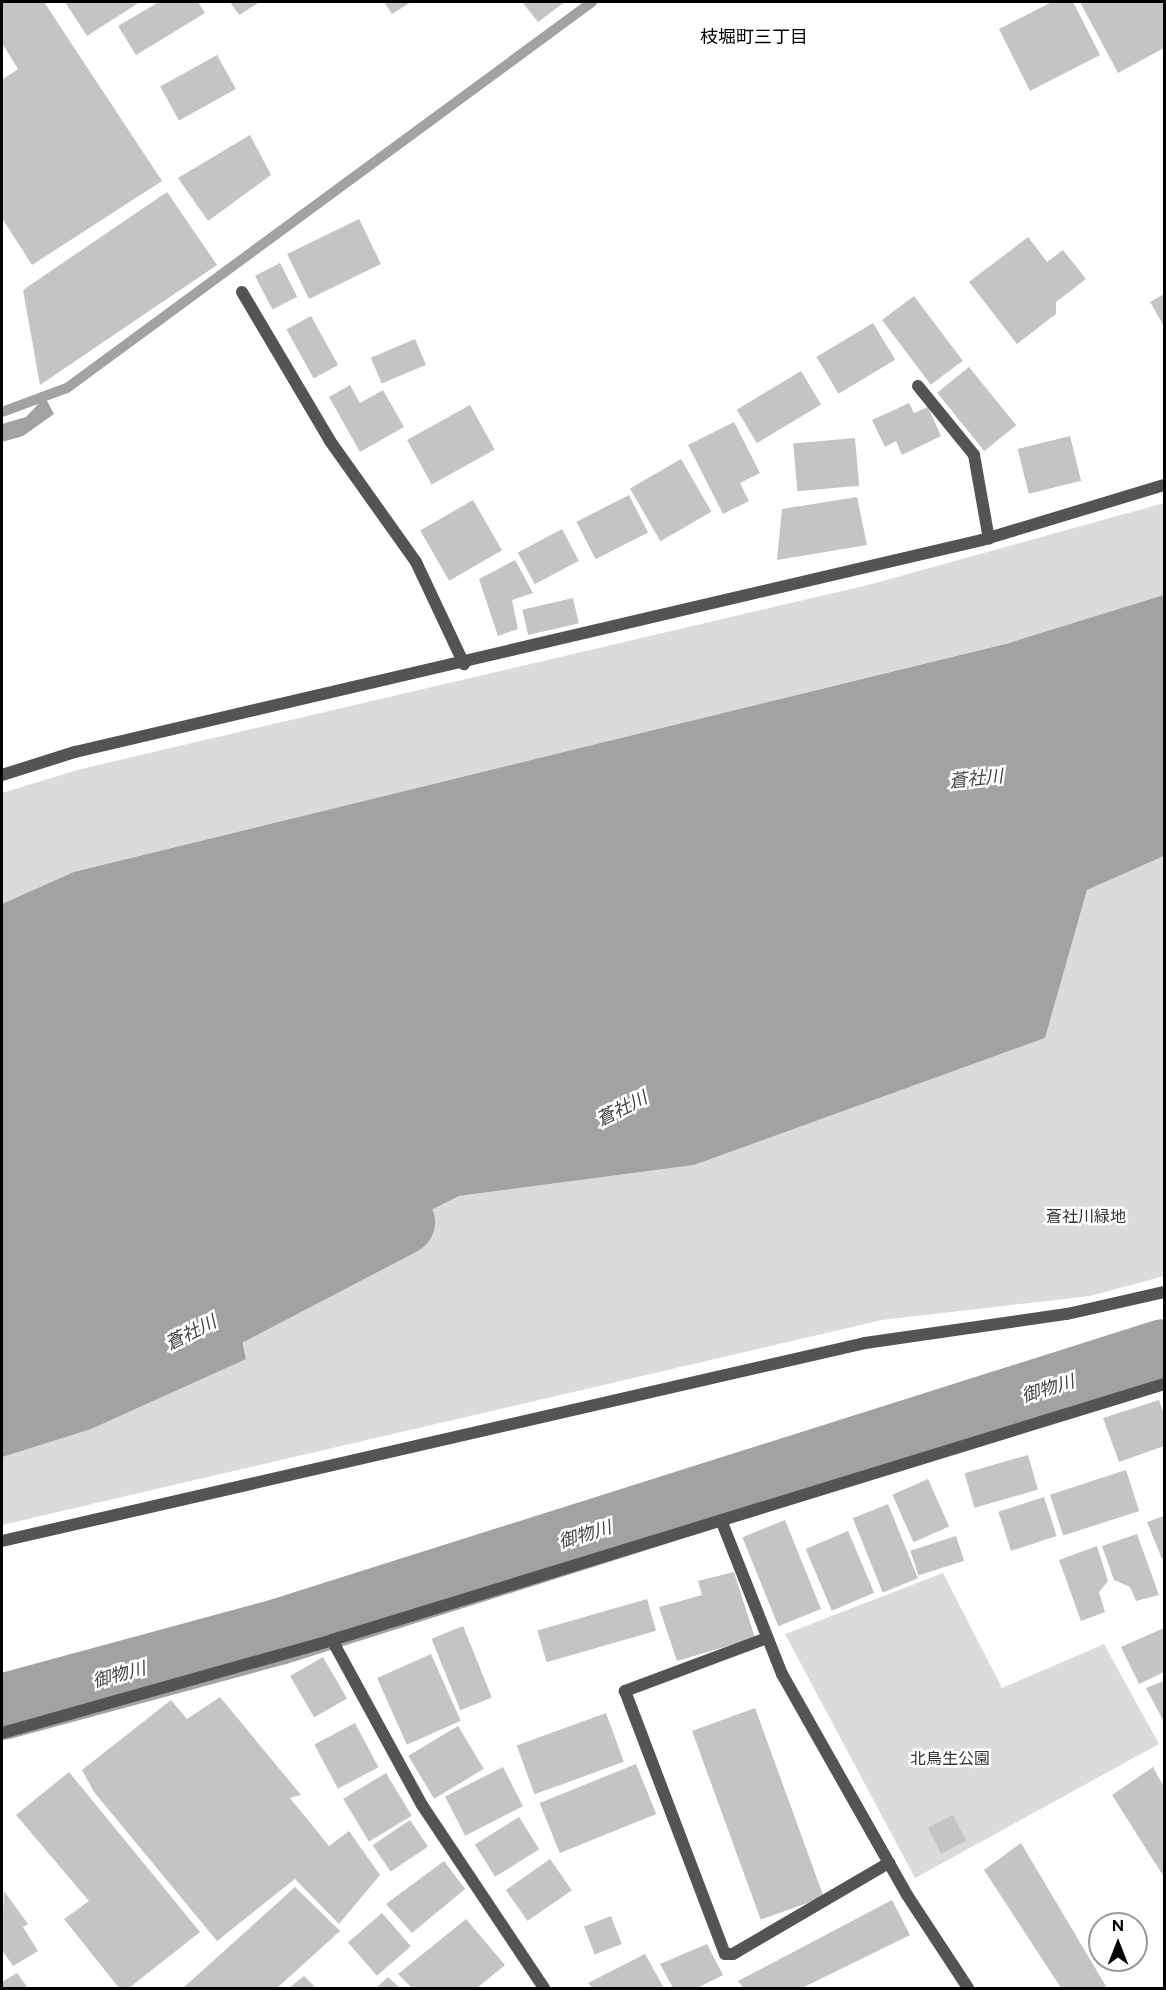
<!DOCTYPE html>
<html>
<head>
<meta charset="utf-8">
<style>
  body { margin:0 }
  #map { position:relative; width:1166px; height:1990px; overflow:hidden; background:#fff; font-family:Figtree,"Noto Sans JP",sans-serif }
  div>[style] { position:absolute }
  .green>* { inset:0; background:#dbdbdb }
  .water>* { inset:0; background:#a2a2a2 }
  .stream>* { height:10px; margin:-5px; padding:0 5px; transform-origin:5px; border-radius:5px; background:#a2a2a2 }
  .river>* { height:66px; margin:-33px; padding:0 33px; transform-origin:33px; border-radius:33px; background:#a2a2a2 }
  .building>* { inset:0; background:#c4c4c4; transform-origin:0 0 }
  .street>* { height:12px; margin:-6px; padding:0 6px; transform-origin:6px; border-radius:6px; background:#545454 }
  span { translate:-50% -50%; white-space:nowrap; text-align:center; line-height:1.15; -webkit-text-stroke:5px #fff; paint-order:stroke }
  .park-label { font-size:16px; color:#323232 }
  .neighbourhood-label { font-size:18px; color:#000 }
  .water-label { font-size:18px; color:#434343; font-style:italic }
  .frame { position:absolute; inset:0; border:3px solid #000; pointer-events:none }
  .north { position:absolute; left:1088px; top:1912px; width:60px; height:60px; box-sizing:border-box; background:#fff; border:2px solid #999; border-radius:50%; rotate:0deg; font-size:16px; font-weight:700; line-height:24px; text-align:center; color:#000 }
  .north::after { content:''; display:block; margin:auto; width:21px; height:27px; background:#000; clip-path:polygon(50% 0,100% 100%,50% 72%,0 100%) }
</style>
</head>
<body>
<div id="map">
  <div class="green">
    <div style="clip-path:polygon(1164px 503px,1164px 599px,1052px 632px,404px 792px,2px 904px,2px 793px,81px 769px,868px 585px)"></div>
    <div style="clip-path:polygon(1164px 856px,1164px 1276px,1090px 1296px,882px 1320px,2px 1525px,2px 1454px,246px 1359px,238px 1307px,459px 1196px,694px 1165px,1045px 1038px,1087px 890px)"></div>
    <div style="clip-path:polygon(943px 1573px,1002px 1688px,1104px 1644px,1159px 1744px,915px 1878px,785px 1634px)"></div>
  </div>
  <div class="water">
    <div style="clip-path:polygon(45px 397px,54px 414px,23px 436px,2px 442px,2px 424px,26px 417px)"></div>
    <div style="clip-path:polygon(1164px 595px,1164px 856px,1087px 890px,1045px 1038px,694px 1165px,459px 1196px,236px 1308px,246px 1359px,91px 1429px,2px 1457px,2px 904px,74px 872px,1009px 643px)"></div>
  </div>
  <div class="stream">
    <div style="left:2px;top:412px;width:69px;rotate:-20.3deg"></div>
    <div style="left:67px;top:388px;width:652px;rotate:-36.32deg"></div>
  </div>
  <div class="river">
    <div style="left:2px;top:1418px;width:148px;rotate:-23.1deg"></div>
    <div style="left:138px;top:1360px;width:298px;rotate:-27.6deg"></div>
    <div style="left:2px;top:1707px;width:286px;rotate:-15.2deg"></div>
    <div style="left:278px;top:1632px;width:929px;rotate:-17.54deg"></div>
  </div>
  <div class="building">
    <div style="clip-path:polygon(2px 2px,44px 2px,162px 181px,32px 265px,2px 218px,2px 80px,18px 69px,2px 43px)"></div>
    <div style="clip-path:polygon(65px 2px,140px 2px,87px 36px)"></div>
    <div style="clip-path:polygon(159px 2px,198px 2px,205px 13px,136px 55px,118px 26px)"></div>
    <div style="clip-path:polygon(230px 2px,260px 2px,239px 15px)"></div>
    <div style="clip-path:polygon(384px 2px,411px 2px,392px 14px)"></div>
    <div style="clip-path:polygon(522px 2px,565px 2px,538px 22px)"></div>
    <div style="clip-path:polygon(1052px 2px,1073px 2px,1100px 55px,1030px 91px,999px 29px)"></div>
    <div style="clip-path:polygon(1080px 2px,1164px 2px,1164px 48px,1118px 73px)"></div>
    <div style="left:217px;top:55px;width:39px;height:65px;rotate:61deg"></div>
    <div style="clip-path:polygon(250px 135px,271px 175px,208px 221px,178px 178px)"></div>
    <div style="clip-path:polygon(167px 192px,217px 265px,40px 385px,23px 290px)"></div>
    <div style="left:359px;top:219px;width:50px;height:80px;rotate:64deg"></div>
    <div style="clip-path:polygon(1028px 237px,1047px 262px,1063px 250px,1086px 279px,1056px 302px,1056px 314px,1017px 344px,969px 282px)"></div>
    <div style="left:280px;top:263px;width:38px;height:28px;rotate:63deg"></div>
    <div style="clip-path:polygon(1164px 294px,1164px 326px,1150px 302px)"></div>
    <div style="left:914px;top:296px;width:81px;height:40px;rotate:53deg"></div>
    <div style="left:311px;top:316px;width:56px;height:28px;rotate:61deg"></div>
    <div style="left:873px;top:323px;width:43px;height:66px;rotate:59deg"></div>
    <div style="left:415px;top:339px;width:28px;height:48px;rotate:67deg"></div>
    <div style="left:969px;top:367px;width:75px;height:41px;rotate:51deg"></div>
    <div style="left:801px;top:371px;width:39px;height:75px;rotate:59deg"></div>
    <div style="clip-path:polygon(350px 385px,360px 403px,383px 390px,404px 427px,360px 452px,329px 397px)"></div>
    <div style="clip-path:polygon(909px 403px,914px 413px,928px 407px,941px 436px,902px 455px,896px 441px,885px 447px,872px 420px)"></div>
    <div style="left:470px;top:405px;width:51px;height:72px;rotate:61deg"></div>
    <div style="clip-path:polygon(734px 422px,760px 473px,740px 483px,749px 501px,723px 514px,688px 445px)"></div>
    <div style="left:1070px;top:436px;width:46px;height:54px;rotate:76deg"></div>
    <div style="left:855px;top:438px;width:48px;height:62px;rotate:85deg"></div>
    <div style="left:681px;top:459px;width:61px;height:59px;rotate:60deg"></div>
    <div style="left:629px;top:495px;width:42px;height:59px;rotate:63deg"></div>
    <div style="clip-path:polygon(857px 497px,867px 545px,777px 560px,782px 509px)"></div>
    <div style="left:473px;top:500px;width:58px;height:61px;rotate:60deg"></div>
    <div style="left:562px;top:529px;width:36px;height:50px;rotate:62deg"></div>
    <div style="clip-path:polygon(515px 560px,533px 593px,512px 600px,518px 629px,498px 636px,479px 579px)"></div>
    <div style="left:573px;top:598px;width:26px;height:52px;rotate:77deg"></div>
    <div style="clip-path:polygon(1159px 1400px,1164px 1415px,1164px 1446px,1119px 1462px,1103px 1418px)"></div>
    <div style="left:1028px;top:1455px;width:36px;height:66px;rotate:74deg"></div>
    <div style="left:1126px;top:1470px;width:43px;height:80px;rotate:72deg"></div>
    <div style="left:928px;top:1479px;width:52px;height:39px;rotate:66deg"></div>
    <div style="left:1044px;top:1497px;width:41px;height:48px;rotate:72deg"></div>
    <div style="left:888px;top:1504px;width:80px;height:38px;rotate:68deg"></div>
    <div style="clip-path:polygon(1164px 1516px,1164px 1558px,1162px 1559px,1147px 1522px)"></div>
    <div style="left:785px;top:1520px;width:96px;height:46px;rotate:68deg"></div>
    <div style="left:848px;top:1531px;width:67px;height:46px;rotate:67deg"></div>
    <div style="clip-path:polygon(1137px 1534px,1159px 1595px,1136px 1601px,1130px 1587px,1114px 1580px,1102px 1546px)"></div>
    <div style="left:956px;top:1536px;width:26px;height:48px;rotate:72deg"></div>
    <div style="clip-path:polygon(1097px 1546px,1108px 1581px,1099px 1592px,1105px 1612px,1081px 1621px,1059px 1560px)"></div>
    <div style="clip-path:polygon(734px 1572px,755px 1638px,677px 1661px,659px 1607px,702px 1595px,698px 1581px)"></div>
    <div style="left:647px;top:1599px;width:33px;height:114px;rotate:74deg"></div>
    <div style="left:463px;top:1626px;width:77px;height:34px;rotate:68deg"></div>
    <div style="clip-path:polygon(1164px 1628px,1164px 1672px,1139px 1684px,1121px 1647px)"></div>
    <div style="left:431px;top:1654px;width:73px;height:59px;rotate:66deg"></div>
    <div style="left:323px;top:1657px;width:48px;height:38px;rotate:60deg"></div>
    <div style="clip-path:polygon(1164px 1681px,1164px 1722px,1146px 1688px)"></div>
    <div style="clip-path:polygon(220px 1697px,301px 1795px,290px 1798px,329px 1846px,349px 1831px,380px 1875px,339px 1924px,295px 1879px,217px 1941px,94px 1792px,82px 1770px,171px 1700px,187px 1719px)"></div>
    <div style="left:755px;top:1708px;width:201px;height:67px;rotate:70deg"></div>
    <div style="left:606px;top:1713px;width:52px;height:95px;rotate:70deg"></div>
    <div style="left:355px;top:1723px;width:50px;height:46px;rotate:62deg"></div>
    <div style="left:458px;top:1726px;width:50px;height:58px;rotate:59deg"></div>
    <div style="left:636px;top:1764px;width:54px;height:104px;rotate:68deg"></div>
    <div style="left:503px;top:1767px;width:44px;height:65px;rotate:63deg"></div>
    <div style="clip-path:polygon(1153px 1767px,1164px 1787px,1164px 1877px,1112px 1795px)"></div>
    <div style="clip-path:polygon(69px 1772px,200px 1932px,129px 1988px,119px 1988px,64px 1919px,89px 1901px,16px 1815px)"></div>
    <div style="left:386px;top:1773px;width:50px;height:50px;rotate:59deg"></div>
    <div style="left:953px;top:1815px;width:29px;height:28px;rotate:63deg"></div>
    <div style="left:519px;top:1817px;width:38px;height:52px;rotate:58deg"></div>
    <div style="left:410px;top:1820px;width:32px;height:45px;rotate:56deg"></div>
    <div style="clip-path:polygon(1021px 1843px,1107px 1988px,1061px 1988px,984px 1870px)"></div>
    <div style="left:550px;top:1859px;width:38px;height:54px;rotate:55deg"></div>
    <div style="clip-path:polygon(444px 1861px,465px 1889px,412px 1933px,386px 1904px)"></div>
    <div style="clip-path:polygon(295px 1887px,340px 1931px,277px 1988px,183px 1988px)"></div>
    <div style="clip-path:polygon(4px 1891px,28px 1924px,23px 1927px,38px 1951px,13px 1966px,2px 1950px)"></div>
    <div style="clip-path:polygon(892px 1900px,910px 1935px,802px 1988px,743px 1988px,738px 1981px)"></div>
    <div style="left:382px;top:1913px;width:44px;height:45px;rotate:49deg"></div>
    <div style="left:611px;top:1916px;width:30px;height:29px;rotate:69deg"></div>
    <div style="clip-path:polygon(466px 1919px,505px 1965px,477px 1988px,412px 1988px,398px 1974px)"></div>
    <div style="clip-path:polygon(707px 1944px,723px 1975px,697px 1988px,673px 1988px,660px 1964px)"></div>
    <div style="clip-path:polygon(645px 1954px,664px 1988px,592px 1988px,588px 1983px)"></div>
    <div style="clip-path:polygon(17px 1973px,28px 1988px,2px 1988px,2px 1982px)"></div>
    <div style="clip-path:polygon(304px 1976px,316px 1988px,289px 1988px)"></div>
    <div style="clip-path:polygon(388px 1977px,400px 1988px,376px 1988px)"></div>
  </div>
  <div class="street">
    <div style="left:242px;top:292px;width:173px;rotate:59.4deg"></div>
    <div style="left:330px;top:441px;width:148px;rotate:54.6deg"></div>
    <div style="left:416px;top:562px;width:113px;rotate:64.8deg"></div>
    <div style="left:918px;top:386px;width:89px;rotate:50.9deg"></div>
    <div style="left:974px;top:455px;width:85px;rotate:79.9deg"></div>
    <div style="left:2px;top:775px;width:77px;rotate:-17.5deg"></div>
    <div style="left:75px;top:752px;width:931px;rotate:-13.16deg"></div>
    <div style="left:982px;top:540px;width:190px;rotate:-16.8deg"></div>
    <div style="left:721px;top:1520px;width:166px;rotate:68.4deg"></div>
    <div style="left:782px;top:1674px;width:254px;rotate:60.5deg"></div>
    <div style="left:907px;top:1895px;width:111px;rotate:56.7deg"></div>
    <div style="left:2px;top:1541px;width:885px;rotate:-12.92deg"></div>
    <div style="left:865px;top:1343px;width:204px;rotate:-8.2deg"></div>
    <div style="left:1067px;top:1314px;width:99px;rotate:-12.8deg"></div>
    <div style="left:767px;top:1638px;width:152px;rotate:159.5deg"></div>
    <div style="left:625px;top:1691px;width:281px;rotate:69.2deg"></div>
    <div style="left:725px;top:1954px;width:8px"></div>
    <div style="left:733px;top:1954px;width:181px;rotate:-30.3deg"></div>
    <div style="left:332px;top:1640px;width:188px;rotate:61.4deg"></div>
    <div style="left:422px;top:1805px;width:220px;rotate:56.3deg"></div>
    <div style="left:2px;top:1733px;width:343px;rotate:-15.7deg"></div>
    <div style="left:332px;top:1640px;width:870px;rotate:-17.1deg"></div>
  </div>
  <div class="park-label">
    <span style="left:1086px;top:1217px">蒼社川緑地</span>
    <span style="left:950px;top:1759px">北鳥生公園</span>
  </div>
  <div class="neighbourhood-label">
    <span style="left:754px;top:37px">枝堀町三丁目</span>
  </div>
  <div class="water-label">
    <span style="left:976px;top:779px;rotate:-6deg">蒼社川</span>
    <span style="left:622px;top:1109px;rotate:-27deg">蒼社川</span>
    <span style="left:191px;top:1333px;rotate:-27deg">蒼社川</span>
    <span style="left:1048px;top:1389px;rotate:-17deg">御物川</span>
    <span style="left:585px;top:1535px;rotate:-17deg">御物川</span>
    <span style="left:119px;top:1675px;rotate:-15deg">御物川</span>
  </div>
  <div class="frame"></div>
  <div class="north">N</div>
</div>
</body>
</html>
